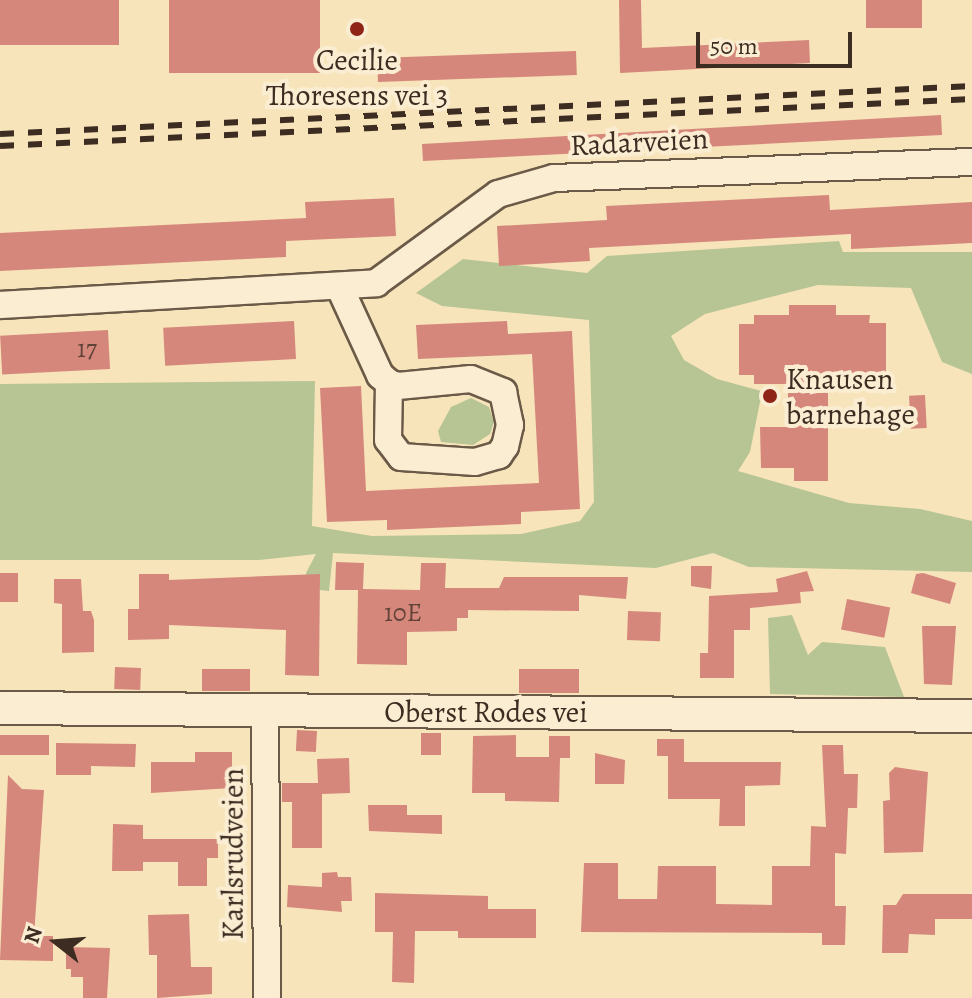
<!DOCTYPE html>
<html>
<head>
<meta charset="utf-8">
<style>
  body { margin:0 }
  #map { position:relative; width:972px; height:998px; overflow:hidden; background:#f7e4ba; font-family:Alegreya,serif }
  div>[style] { position:absolute }
  .green>* { inset:0; background:#b7c595 }
  .building>* { inset:0; background:#d6877b; transform-origin:0 0 }
  .roads { filter:drop-shadow(2px 0 #6b5a47) drop-shadow(-2px 0 #6b5a47) drop-shadow(0 2px #6b5a47) drop-shadow(0 -2px #6b5a47) }
  .minor>* { height:26px; margin:-13px; padding:0 13px; transform-origin:13px; border-radius:13px; background:#faedd2 }
  .tertiary>* { height:32px; margin:-16px; padding:0 16px; transform-origin:16px; border-radius:16px; background:#faedd2 }
  .rail>* { height:6px; margin-top:-3px; transform-origin:0; background:repeating-linear-gradient(90deg,#3c2c21 0 14px,transparent 0 28px) }
  .dots>* { width:22px; height:22px; translate:-50% -50%; box-sizing:border-box; border:4px solid #faedd2; border-radius:50% }
  span { translate:-50% -50%; white-space:nowrap; text-align:center; line-height:1.15; -webkit-text-stroke:8px #faedd2; paint-order:stroke }
  .number-label { font-size:26px; color:#624338 }
  .number-label span { -webkit-text-stroke-width:0 }
  .poi-label { font-size:30px; color:#3c2c21 }
  .left { translate:0 -50%; text-align:left }
  .street-label { font-size:30px; color:#3c2c21 }
  .north { position:absolute; left:16px; top:902px; width:80px; height:80px; -webkit-text-stroke:6px #faedd2; paint-order:stroke; rotate:287deg; font-size:22px; font-weight:700; line-height:32px; text-align:center; color:#3c2c21 }
  .north::after { content:''; display:block; margin:auto; width:28px; height:36px; background:#3c2c21; clip-path:polygon(50% 0,100% 100%,50% 72%,0 100%) }
  .scale { position:absolute; left:696px; top:32px; width:156px; height:36px; box-sizing:border-box; border:4px solid #3c2c21; border-top:0; padding-left:10px; font-size:24px; line-height:28px; white-space:nowrap; color:#3c2c21; -webkit-text-stroke:6px #faedd2; paint-order:stroke }
</style>
</head>
<body>
<div id="map">
  <div class="green">
    <div style="clip-path:polygon(839px 241px,843px 252px,972px 252px,972px 374px,942px 362px,911px 288px,818px 285px,705px 314px,671px 336px,684px 360px,717px 379px,780px 396px,760px 402px,750px 452px,738px 471px,849px 503px,920px 509px,972px 521px,972px 572px,749px 567px,713px 553px,656px 568px,333px 553px,329px 591px,310px 589px,306px 573px,316px 554px,259px 560px,0 560px,0 384px,315px 381px,312px 526px,372px 536px,521px 534px,580px 521px,594px 502px,589px 320px,442px 306px,416px 293px,463px 259px,587px 273px,607px 256px)"></div>
    <div style="clip-path:polygon(471px 398px,489px 407px,494px 422px,490px 434px,473px 445px,441px 442px,438px 431px,451px 407px)"></div>
    <div style="clip-path:polygon(792px 615px,808px 655px,822px 642px,885px 647px,904px 697px,770px 694px,768px 618px)"></div>
  </div>
  <div class="building">
    <div style="left:0;top:0;width:119px;height:45px"></div>
    <div style="left:169px;top:0;width:151px;height:73px"></div>
    <div style="clip-path:polygon(619px 0,641px 0,642px 48px,809px 40px,810px 63px,620px 73px)"></div>
    <div style="left:866px;top:0;width:56px;height:28px"></div>
    <div style="left:576px;top:51px;width:24px;height:199px;rotate:88deg"></div>
    <div style="clip-path:polygon(941px 115px,942px 135px,423px 161px,422px 144px)"></div>
    <div style="clip-path:polygon(829px 195px,830px 210px,972px 202px,972px 243px,851px 249px,851px 234px,589px 248px,590px 261px,499px 266px,497px 226px,607px 220px,606px 206px)"></div>
    <div style="clip-path:polygon(394px 198px,396px 236px,286px 241px,286px 257px,0 271px,0 233px,306px 218px,305px 202px)"></div>
    <div style="clip-path:polygon(789px 305px,836px 305px,836px 315px,870px 315px,869px 323px,886px 323px,886px 375px,870px 375px,870px 384px,828px 384px,828px 481px,794px 481px,794px 468px,761px 468px,760px 427px,788px 427px,788px 384px,754px 384px,754px 375px,739px 375px,739px 324px,754px 324px,754px 315px,789px 315px)"></div>
    <div style="left:294px;top:321px;width:38px;height:131px;rotate:87deg"></div>
    <div style="clip-path:polygon(507px 321px,508px 334px,572px 331px,580px 509px,521px 512px,521px 524px,387px 530px,387px 520px,327px 522px,320px 388px,361px 386px,366px 491px,539px 483px,532px 354px,418px 359px,416px 325px)"></div>
    <div style="left:108px;top:330px;width:39px;height:108px;rotate:87deg"></div>
    <div style="left:925px;top:395px;width:33px;height:16px;rotate:87deg"></div>
    <div style="clip-path:polygon(336px 562px,364px 563px,363px 589px,420px 590px,421px 563px,446px 563px,445px 588px,499px 588px,504px 577px,628px 577px,626px 599px,579px 595px,579px 611px,468px 610px,468px 618px,457px 618px,457px 631px,407px 632px,407px 665px,357px 664px,358px 590px,335px 590px)"></div>
    <div style="clip-path:polygon(691px 566px,712px 566px,711px 589px,691px 586px)"></div>
    <div style="clip-path:polygon(807px 571px,814px 591px,800px 592px,801px 603px,750px 608px,750px 630px,734px 630px,734px 678px,700px 678px,700px 653px,708px 653px,709px 596px,778px 592px,776px 579px)"></div>
    <div style="left:0;top:573px;width:18px;height:29px"></div>
    <div style="clip-path:polygon(923px 573px,956px 583px,950px 604px,911px 593px,916px 574px)"></div>
    <div style="clip-path:polygon(139px 574px,169px 574px,169px 580px,320px 574px,319px 676px,285px 675px,286px 630px,169px 625px,169px 639px,128px 640px,128px 609px,139px 609px)"></div>
    <div style="clip-path:polygon(54px 579px,81px 579px,83px 611px,91px 611px,94px 620px,94px 652px,62px 653px,62px 604px,54px 603px)"></div>
    <div style="left:847px;top:599px;width:44px;height:31px;rotate:11deg"></div>
    <div style="left:628px;top:611px;width:33px;height:29px;rotate:2deg"></div>
    <div style="clip-path:polygon(922px 626px,956px 626px,952px 685px,924px 684px)"></div>
    <div style="left:115px;top:667px;width:26px;height:22px;rotate:2deg"></div>
    <div style="left:250px;top:669px;width:22px;height:48px;rotate:90deg"></div>
    <div style="left:519px;top:669px;width:60px;height:24px"></div>
    <div style="left:297px;top:730px;width:20px;height:21px;rotate:3deg"></div>
    <div style="left:421px;top:733px;width:20px;height:22px"></div>
    <div style="left:49px;top:735px;width:20px;height:49px;rotate:90deg"></div>
    <div style="clip-path:polygon(516px 735px,516px 757px,549px 757px,549px 736px,570px 736px,570px 758px,560px 758px,559px 802px,505px 801px,505px 793px,472px 793px,473px 736px)"></div>
    <div style="clip-path:polygon(657px 739px,684px 739px,684px 762px,781px 762px,780px 785px,745px 786px,745px 826px,719px 826px,720px 799px,668px 799px,668px 756px,657px 756px)"></div>
    <div style="clip-path:polygon(56px 743px,136px 744px,135px 767px,91px 766px,91px 775px,56px 775px)"></div>
    <div style="clip-path:polygon(822px 745px,843px 745px,844px 774px,858px 774px,857px 808px,848px 808px,846px 854px,835px 853px,835px 906px,846px 906px,845px 945px,822px 945px,822px 933px,581px 932px,584px 863px,618px 863px,618px 899px,657px 899px,658px 866px,716px 866px,716px 904px,772px 905px,772px 866px,810px 866px,811px 826px,826px 827px)"></div>
    <div style="clip-path:polygon(195px 752px,232px 752px,232px 788px,151px 793px,151px 762px,195px 762px)"></div>
    <div style="clip-path:polygon(595px 753px,625px 760px,624px 784px,595px 784px)"></div>
    <div style="clip-path:polygon(349px 758px,350px 793px,322px 794px,322px 848px,292px 848px,292px 802px,282px 802px,282px 783px,318px 783px,317px 759px)"></div>
    <div style="clip-path:polygon(895px 767px,928px 772px,923px 852px,884px 853px,883px 801px,890px 800px,889px 773px)"></div>
    <div style="clip-path:polygon(8px 775px,22px 789px,44px 790px,34px 936px,53px 936px,53px 961px,0 960px)"></div>
    <div style="clip-path:polygon(368px 805px,407px 805px,407px 815px,442px 815px,442px 834px,369px 831px)"></div>
    <div style="clip-path:polygon(113px 824px,143px 825px,143px 839px,218px 839px,218px 858px,207px 858px,207px 886px,178px 886px,178px 862px,143px 862px,143px 871px,112px 871px)"></div>
    <div style="clip-path:polygon(337px 872px,338px 877px,351px 877px,352px 901px,341px 901px,342px 912px,287px 907px,288px 885px,322px 887px,322px 873px)"></div>
    <div style="clip-path:polygon(375px 893px,488px 896px,488px 909px,536px 909px,536px 938px,458px 938px,458px 931px,415px 931px,414px 983px,392px 982px,393px 932px,375px 932px)"></div>
    <div style="clip-path:polygon(903px 894px,972px 894px,972px 919px,935px 919px,935px 935px,909px 934px,908px 953px,882px 953px,883px 905px,896px 905px)"></div>
    <div style="clip-path:polygon(189px 914px,191px 967px,212px 967px,212px 994px,157px 998px,157px 955px,149px 955px,148px 915px)"></div>
    <div style="clip-path:polygon(66px 947px,110px 948px,107px 998px,83px 998px,83px 977px,71px 977px,71px 969px,66px 969px)"></div>
  </div>
  <div class="roads">
    <div class="minor">
      <div style="left:340px;top:288px;width:96px;rotate:65.3deg"></div>
      <div style="left:380px;top:375px;width:12px;rotate:42deg"></div>
      <div style="left:389px;top:383px;width:9px;rotate:18deg"></div>
      <div style="left:398px;top:386px;width:73px;rotate:-5.5deg"></div>
      <div style="left:471px;top:379px;width:35px;rotate:22deg"></div>
      <div style="left:503px;top:392px;width:34px;rotate:78deg"></div>
      <div style="left:510px;top:425px;width:22px;rotate:103deg"></div>
      <div style="left:505px;top:446px;width:11px;rotate:124deg"></div>
      <div style="left:499px;top:455px;width:25px;rotate:164deg"></div>
      <div style="left:475px;top:462px;width:74px;rotate:-176.1deg"></div>
      <div style="left:401px;top:457px;width:21px;rotate:-127deg"></div>
      <div style="left:388px;top:440px;width:57px;rotate:-89deg"></div>
      <div style="left:0;top:305px;width:377px;rotate:-3.3deg"></div>
      <div style="left:376px;top:283px;width:151px;rotate:-36.1deg"></div>
      <div style="left:498px;top:194px;width:58px;rotate:-15.9deg"></div>
      <div style="left:554px;top:178px;width:418px;rotate:-2.2deg"></div>
      <div style="left:265px;top:710px;width:288px;rotate:89.6deg"></div>
    </div>
    <div class="tertiary">
      <div style="left:0;top:708px;width:972px;rotate:0.47deg"></div>
    </div>
  </div>
  <div class="rail">
    <div style="left:0;top:134px;width:973px;rotate:-2.83deg"></div>
    <div style="left:0;top:146px;width:973px;rotate:-2.77deg"></div>
  </div>
  <div class="dots">
    <div style="left:357px;top:29px;background:#8f2418"></div>
    <div style="left:770px;top:396px;background:#8f2418"></div>
  </div>
  <div class="number-label">
    <span style="left:87px;top:349px">17</span>
    <span style="left:403px;top:613px">10E</span>
  </div>
  <div class="poi-label">
    <span style="left:357px;top:77px">Cecilie<br>Thoresens vei 3</span>
    <span class="left" style="left:786px;top:396px">Knausen<br>barnehage</span>
  </div>
  <div class="street-label">
    <span style="left:639px;top:142px;rotate:-3deg">Radarveien</span>
    <span style="left:486px;top:712px">Oberst Rodes vei</span>
    <span style="left:233px;top:854px;rotate:-90deg">Karlsrudveien</span>
  </div>
  <div class="north">N</div>
  <div class="scale">50 m</div>
</div>
</body>
</html>
